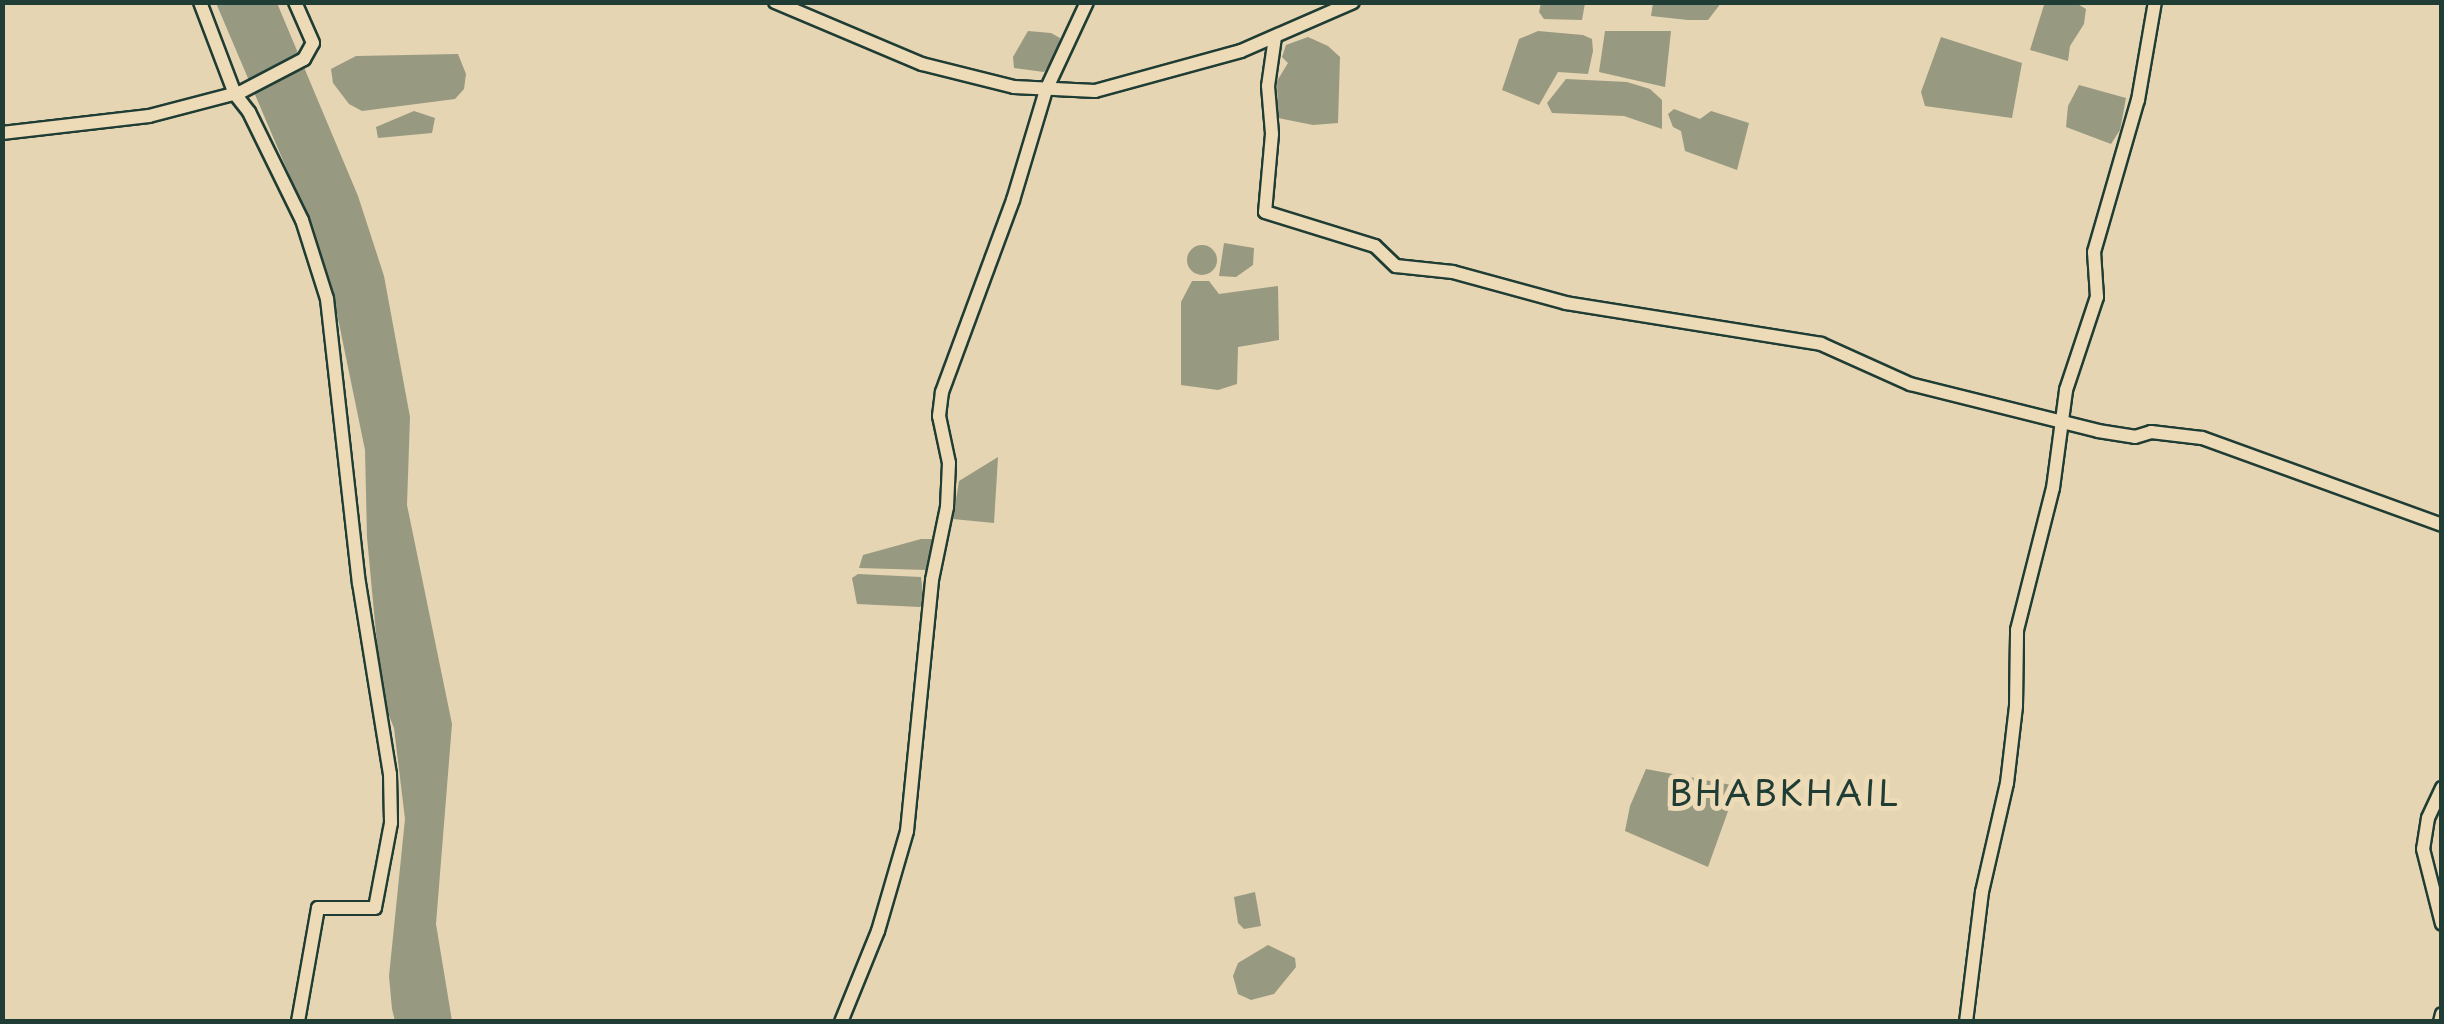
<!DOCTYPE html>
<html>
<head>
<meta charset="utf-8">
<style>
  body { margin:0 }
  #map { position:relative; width:2444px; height:1024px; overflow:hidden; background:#e5d5b3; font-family:"Playpen Sans",sans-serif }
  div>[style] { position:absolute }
  .water>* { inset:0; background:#979980 }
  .round { border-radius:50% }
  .roads { filter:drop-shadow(2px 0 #1f3d34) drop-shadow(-2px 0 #1f3d34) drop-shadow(0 2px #1f3d34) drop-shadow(0 -2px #1f3d34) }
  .minor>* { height:12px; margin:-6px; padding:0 6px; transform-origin:6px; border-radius:6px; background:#eddbb8 }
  span { translate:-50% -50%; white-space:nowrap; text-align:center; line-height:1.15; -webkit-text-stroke:10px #eddbb8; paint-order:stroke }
  .quarter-label { font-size:35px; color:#1f3d34; letter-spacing:2.5px }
  .frame { position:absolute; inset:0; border:5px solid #1f3d34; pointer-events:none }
</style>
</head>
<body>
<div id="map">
  <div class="water">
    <div style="clip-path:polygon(216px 3px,277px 3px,358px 196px,384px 276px,410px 417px,407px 505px,452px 724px,436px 924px,452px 1021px,395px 1021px,392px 1009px,389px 976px,405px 819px,394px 728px,382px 698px,367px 537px,365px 450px,335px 304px,308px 219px)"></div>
    <div style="clip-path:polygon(1541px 3px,1585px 3px,1582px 20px,1544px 19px,1539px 12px)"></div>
    <div style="clip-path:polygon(1653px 3px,1653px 2px,1721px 3px,1708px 20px,1688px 20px,1651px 16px)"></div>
    <div style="clip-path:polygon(2076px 3px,2086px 9px,2084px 24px,2070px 46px,2068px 61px,2030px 50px,2044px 5px)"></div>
    <div style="clip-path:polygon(1028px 31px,1051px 33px,1060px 38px,1058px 55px,1044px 72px,1014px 68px,1013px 57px)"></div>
    <div style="clip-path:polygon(1538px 31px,1583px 35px,1592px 39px,1593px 51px,1588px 74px,1558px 72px,1539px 105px,1502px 90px,1519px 39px)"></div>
    <div style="clip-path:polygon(1605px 31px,1671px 31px,1665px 87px,1599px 72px)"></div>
    <div style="clip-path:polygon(1308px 37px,1328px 46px,1340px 57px,1338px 123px,1313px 125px,1278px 118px,1277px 81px,1288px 63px,1282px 57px,1286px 45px)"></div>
    <div style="clip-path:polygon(1941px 37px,2022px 63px,2012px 118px,1925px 106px,1921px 92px)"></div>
    <div style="clip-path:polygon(458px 54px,466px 74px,464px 89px,455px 99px,362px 111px,349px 104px,333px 83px,331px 69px,356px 56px)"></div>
    <div style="clip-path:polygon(1566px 79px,1627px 82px,1650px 89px,1662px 100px,1662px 129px,1624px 116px,1552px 113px,1547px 103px)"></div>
    <div style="clip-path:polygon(2079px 85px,2126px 98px,2120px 130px,2111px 144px,2066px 127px,2068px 106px)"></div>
    <div style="clip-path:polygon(1674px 109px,1700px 119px,1711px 111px,1749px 123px,1737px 170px,1685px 151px,1681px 131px,1673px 127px,1668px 114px)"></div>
    <div style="clip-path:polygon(414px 111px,435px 118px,432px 133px,378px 138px,376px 127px)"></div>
    <div style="clip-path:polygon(1224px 243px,1254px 248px,1253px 265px,1236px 277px,1219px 276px)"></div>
    <div class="round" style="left:1187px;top:245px;width:30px;height:30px"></div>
    <div style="clip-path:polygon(1192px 281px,1209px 281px,1219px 294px,1278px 286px,1279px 340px,1238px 347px,1237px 384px,1218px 390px,1181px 385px,1181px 302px)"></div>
    <div style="clip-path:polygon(998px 457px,994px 523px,953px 519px,959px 481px)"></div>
    <div style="clip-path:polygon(921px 539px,933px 539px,927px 570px,859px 568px,863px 555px)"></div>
    <div style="clip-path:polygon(858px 574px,921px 577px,924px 602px,920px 607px,857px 604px,852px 578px)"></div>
    <div style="clip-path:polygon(1646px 769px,1737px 786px,1708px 867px,1625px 831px,1630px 806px)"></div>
    <div style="clip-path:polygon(1255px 892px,1261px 926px,1244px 929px,1238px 923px,1234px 897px)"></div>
    <div style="clip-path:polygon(1268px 945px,1295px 958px,1296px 967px,1274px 994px,1251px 1000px,1238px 994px,1233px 976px,1238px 963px)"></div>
  </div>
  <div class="roads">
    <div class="minor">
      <div style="left:200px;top:2px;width:98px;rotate:69.2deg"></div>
      <div style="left:235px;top:94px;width:23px;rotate:52deg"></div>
      <div style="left:249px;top:112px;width:120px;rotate:63.9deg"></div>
      <div style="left:302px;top:220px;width:83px;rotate:72.4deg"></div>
      <div style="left:327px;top:299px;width:286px;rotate:83.6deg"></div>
      <div style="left:359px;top:583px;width:193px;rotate:80.8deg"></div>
      <div style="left:390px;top:774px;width:49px;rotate:88.8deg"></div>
      <div style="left:391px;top:823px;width:86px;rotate:100.7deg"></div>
      <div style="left:375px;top:908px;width:57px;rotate:180deg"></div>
      <div style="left:318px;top:908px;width:116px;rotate:100deg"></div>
      <div style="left:775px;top:2px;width:160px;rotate:22.9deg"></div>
      <div style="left:922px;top:64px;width:95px;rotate:14deg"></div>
      <div style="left:1014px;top:87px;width:81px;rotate:2.8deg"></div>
      <div style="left:1095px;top:91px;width:151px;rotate:-15.3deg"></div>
      <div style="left:1241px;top:51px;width:122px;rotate:-23.6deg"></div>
      <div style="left:1275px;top:37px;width:49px;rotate:98.1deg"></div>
      <div style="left:1268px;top:86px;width:48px;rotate:85.2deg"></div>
      <div style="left:1272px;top:134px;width:78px;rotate:95.1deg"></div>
      <div style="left:1265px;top:212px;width:115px;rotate:17.2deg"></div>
      <div style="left:1375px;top:246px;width:29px;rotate:44deg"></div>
      <div style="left:1396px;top:266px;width:57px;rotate:6deg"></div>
      <div style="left:1453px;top:272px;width:117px;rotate:15.3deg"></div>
      <div style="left:1566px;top:303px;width:258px;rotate:9.1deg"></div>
      <div style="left:1821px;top:344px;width:98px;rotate:24.2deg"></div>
      <div style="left:1910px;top:384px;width:194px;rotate:14deg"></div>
      <div style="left:2098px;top:431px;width:37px;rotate:9deg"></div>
      <div style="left:2135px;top:437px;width:17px;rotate:-17deg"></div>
      <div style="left:2151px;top:432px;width:51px;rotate:6.7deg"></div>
      <div style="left:2202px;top:438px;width:255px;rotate:19.9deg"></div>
      <div style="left:2px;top:133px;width:148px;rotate:-6.6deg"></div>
      <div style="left:149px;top:116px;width:95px;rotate:-14.6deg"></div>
      <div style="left:241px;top:92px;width:71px;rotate:-27.6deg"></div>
      <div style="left:304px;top:59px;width:18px;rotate:-61deg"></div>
      <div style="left:313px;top:43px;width:45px;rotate:-113.7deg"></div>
      <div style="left:2442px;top:788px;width:33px;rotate:115deg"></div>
      <div style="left:2428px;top:818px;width:31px;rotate:99deg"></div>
      <div style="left:2423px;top:849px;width:77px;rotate:75.8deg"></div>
      <div style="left:841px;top:1022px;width:98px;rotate:-67.9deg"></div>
      <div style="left:878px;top:931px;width:104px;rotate:-73.8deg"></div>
      <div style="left:907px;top:831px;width:252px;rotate:-84.3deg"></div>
      <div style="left:932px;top:580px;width:75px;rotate:-78.4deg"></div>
      <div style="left:947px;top:507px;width:44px;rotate:-87.4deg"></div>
      <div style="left:949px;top:463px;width:48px;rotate:-102deg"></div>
      <div style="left:939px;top:416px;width:24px;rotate:-83deg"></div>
      <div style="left:942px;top:392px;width:205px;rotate:-69.7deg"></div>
      <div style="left:1013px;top:200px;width:115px;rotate:-73.3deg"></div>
      <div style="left:1046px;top:90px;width:97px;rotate:-65deg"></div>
      <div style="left:1966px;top:1022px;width:131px;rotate:-83deg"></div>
      <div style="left:1982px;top:892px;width:112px;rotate:-77.1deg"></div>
      <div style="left:2007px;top:783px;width:78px;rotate:-83.3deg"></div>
      <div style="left:2016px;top:706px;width:76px;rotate:-89.2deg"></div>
      <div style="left:2017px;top:630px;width:146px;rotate:-75.8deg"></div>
      <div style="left:2053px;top:488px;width:99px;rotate:-82.4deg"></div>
      <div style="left:2066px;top:390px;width:98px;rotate:-71.6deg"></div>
      <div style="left:2097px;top:297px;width:45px;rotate:-93.8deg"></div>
      <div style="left:2094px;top:252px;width:158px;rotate:-73.9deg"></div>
      <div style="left:2138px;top:100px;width:99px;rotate:-80.2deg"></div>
      <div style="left:2440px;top:1022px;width:8px;rotate:-76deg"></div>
    </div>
  </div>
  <div class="quarter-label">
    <span style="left:1785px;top:792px">BHABKHAIL</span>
  </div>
  <div class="frame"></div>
</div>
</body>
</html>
